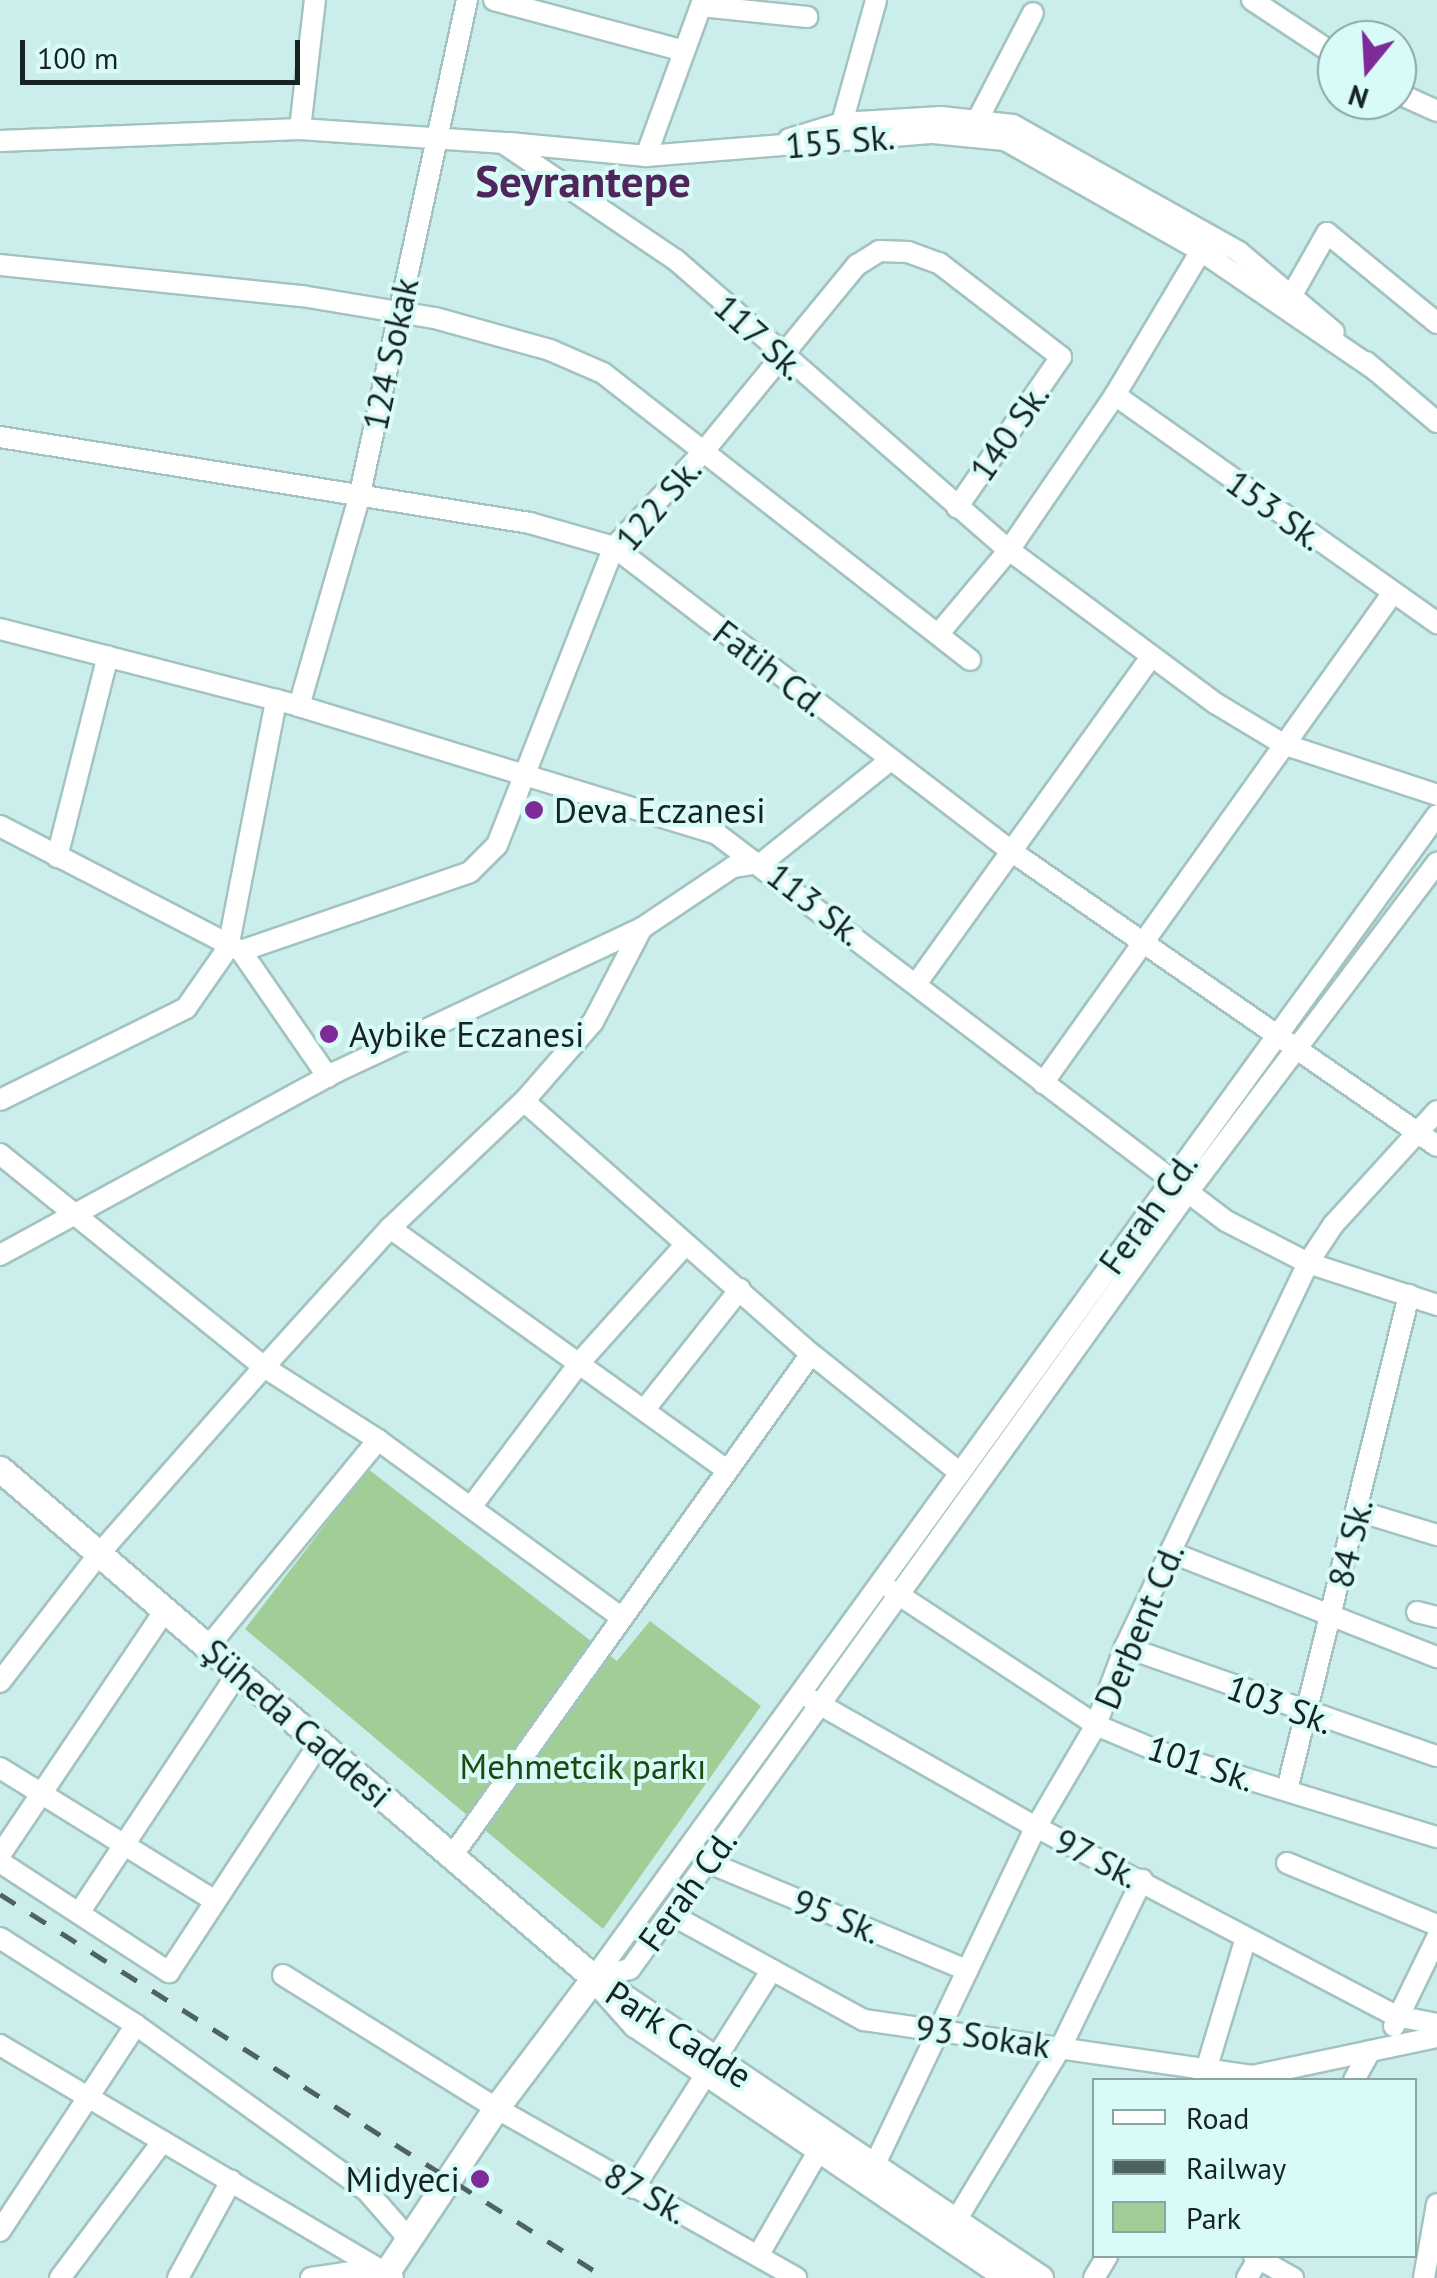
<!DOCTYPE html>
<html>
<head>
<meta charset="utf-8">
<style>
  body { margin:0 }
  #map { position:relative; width:1437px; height:2278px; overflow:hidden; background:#cbedeb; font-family:"PT Sans",sans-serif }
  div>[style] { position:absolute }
  .green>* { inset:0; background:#a1ce97 }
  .roads { filter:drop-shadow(2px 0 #a2c3c1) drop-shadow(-2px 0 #a2c3c1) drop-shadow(0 2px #a2c3c1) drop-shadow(0 -2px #a2c3c1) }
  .minor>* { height:20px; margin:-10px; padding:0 10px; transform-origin:10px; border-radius:10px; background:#fff }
  .major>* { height:25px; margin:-12.5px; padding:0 12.5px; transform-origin:12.5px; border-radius:12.5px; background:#fff }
  .rail>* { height:5px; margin-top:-2.5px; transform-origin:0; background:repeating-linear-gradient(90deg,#4f6262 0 18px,transparent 0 36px) }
  .dots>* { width:28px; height:28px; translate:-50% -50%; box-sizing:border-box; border:5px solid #d8fbf8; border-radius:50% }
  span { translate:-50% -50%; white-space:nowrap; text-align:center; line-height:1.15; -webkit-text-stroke:8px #d8fbf8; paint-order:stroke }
  .street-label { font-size:35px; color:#172323 }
  .poi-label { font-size:35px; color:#172323 }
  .left { translate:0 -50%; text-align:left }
  .right { translate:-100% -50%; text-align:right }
  .park-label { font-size:35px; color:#1d4912 }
  .district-label { font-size:45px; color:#4e265b; font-weight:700 }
  .legend { position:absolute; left:1092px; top:2078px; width:325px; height:180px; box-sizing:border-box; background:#d8fbf8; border:2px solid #8ba5a3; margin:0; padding:12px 18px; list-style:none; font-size:30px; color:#172323 }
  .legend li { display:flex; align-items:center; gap:20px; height:50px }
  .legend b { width:50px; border:2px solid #8ba5a3 }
  .north { position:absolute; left:1317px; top:20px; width:100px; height:100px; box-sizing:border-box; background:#d8fbf8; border:2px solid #8ba5a3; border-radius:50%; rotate:198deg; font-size:28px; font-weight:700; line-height:40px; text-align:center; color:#172323 }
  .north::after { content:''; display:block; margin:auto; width:35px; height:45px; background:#7e2a99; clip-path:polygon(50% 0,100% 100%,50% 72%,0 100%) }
  .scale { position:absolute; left:20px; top:40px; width:280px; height:45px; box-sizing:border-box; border:5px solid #172323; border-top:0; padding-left:12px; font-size:30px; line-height:35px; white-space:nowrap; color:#172323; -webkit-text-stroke:8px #d8fbf8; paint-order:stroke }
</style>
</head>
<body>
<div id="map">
  <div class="green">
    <div style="clip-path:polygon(368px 1469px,617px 1661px,650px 1621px,761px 1706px,603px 1929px,245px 1629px)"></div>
  </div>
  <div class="roads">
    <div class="minor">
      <div style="left:494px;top:0;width:197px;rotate:15deg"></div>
      <div style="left:1252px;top:0;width:102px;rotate:33.4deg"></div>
      <div style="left:701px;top:6px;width:107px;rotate:5.9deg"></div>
      <div style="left:1397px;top:93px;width:44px;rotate:24.2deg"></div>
      <div style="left:979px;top:117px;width:117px;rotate:-62.6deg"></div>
      <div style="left:842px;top:123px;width:128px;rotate:-74.5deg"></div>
      <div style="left:300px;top:129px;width:130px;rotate:-83.4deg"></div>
      <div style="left:789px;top:139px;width:55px;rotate:-16.8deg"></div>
      <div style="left:842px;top:123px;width:99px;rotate:-3.5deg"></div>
      <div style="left:941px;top:117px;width:72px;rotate:6.3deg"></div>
      <div style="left:1013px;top:125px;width:259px;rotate:29.3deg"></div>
      <div style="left:1239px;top:252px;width:124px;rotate:40.1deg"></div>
      <div style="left:0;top:141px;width:300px;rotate:-2.3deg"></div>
      <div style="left:300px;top:129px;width:203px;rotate:3.9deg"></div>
      <div style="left:503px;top:143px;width:209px;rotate:34.1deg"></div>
      <div style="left:676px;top:260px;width:442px;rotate:41.1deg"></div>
      <div style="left:1009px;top:550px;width:257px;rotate:36.6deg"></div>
      <div style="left:1215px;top:703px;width:79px;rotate:31.1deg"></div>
      <div style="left:1283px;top:744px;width:162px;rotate:18.3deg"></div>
      <div style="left:509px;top:143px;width:138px;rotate:5.4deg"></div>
      <div style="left:646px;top:156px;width:288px;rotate:-4.6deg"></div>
      <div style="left:933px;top:133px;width:72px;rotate:5.6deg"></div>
      <div style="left:1005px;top:140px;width:225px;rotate:29.5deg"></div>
      <div style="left:1201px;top:251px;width:209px;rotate:34.3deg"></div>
      <div style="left:646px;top:156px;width:166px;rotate:-69.9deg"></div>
      <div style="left:0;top:265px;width:304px;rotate:5.9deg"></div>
      <div style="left:302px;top:296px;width:135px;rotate:9.4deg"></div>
      <div style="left:435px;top:318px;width:119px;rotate:15.5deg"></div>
      <div style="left:550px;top:350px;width:58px;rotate:23.5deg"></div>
      <div style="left:603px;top:373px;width:466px;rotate:38deg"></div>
      <div style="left:1293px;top:293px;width:69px;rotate:-60.5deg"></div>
      <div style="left:1327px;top:233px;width:142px;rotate:39.3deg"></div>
      <div style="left:1366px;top:362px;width:93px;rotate:40.2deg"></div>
      <div style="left:1115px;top:395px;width:395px;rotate:35.3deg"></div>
      <div style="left:0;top:437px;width:537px;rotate:9.22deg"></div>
      <div style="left:530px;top:523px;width:87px;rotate:15.9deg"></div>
      <div style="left:614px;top:547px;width:500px;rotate:37.44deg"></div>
      <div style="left:1011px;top:851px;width:518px;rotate:34.7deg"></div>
      <div style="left:0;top:629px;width:309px;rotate:14.4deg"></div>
      <div style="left:299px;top:706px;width:437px;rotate:17deg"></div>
      <div style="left:717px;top:834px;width:639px;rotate:37.25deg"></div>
      <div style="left:1226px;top:1221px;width:92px;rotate:27.1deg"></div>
      <div style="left:1308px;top:1263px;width:136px;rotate:18deg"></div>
      <div style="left:940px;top:632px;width:107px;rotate:-49.9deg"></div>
      <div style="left:1009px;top:550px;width:188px;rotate:-55.6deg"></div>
      <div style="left:1115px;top:395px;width:168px;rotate:-59.2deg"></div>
      <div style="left:299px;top:706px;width:216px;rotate:-73.9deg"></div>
      <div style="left:359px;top:498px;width:510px;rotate:-77.76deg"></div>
      <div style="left:0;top:826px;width:271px;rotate:27.4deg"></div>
      <div style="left:241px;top:951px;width:242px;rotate:-19deg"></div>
      <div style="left:470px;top:872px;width:38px;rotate:-45deg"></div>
      <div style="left:497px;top:845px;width:320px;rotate:-68.6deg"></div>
      <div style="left:614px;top:547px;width:132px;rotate:-46.8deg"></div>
      <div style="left:704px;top:451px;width:241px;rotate:-50.6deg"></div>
      <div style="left:857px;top:265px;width:26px;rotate:-32deg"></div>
      <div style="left:879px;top:251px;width:29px;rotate:2deg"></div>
      <div style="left:908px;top:252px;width:33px;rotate:20deg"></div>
      <div style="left:939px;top:263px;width:154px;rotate:37.6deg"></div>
      <div style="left:1061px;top:357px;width:183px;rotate:124.6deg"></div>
      <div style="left:57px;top:857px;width:207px;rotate:-75.8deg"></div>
      <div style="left:241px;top:951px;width:153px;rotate:55.4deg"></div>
      <div style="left:916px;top:984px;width:403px;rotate:-54.3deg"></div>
      <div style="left:1043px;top:1083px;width:601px;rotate:-54.48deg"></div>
      <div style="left:0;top:1100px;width:208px;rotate:-26.3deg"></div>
      <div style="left:186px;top:1008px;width:73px;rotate:-55deg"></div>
      <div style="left:228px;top:948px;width:253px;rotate:-79deg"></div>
      <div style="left:524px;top:1101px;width:373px;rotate:41.4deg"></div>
      <div style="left:804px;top:1348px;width:200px;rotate:38.7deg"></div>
      <div style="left:0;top:1154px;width:339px;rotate:38.9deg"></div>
      <div style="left:264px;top:1367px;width:135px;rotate:32.6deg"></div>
      <div style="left:378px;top:1440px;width:297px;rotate:36.1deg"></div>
      <div style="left:390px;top:1228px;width:413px;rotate:35.7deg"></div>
      <div style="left:0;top:1255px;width:383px;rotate:-28.6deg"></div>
      <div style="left:336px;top:1072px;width:338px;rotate:-25.2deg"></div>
      <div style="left:642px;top:928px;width:110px;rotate:-33.8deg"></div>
      <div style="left:733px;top:867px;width:30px;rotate:-9deg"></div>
      <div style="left:763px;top:862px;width:161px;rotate:-38.7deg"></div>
      <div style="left:645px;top:1409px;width:153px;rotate:-51.6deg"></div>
      <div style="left:471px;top:1507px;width:183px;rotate:-53deg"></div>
      <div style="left:581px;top:1361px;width:157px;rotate:-48.1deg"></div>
      <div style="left:1358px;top:1511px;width:83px;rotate:16.9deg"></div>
      <div style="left:1170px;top:1552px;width:287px;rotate:21.5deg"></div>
      <div style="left:893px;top:1591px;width:243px;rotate:33.4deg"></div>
      <div style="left:1096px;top:1725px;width:69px;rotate:22.9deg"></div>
      <div style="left:1160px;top:1752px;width:290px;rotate:17.1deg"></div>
      <div style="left:1417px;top:1612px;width:21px;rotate:14deg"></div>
      <div style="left:208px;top:1647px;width:268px;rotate:-50.6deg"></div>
      <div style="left:1125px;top:1647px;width:330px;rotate:19.3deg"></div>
      <div style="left:0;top:1682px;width:162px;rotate:-52.3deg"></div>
      <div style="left:99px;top:1554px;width:249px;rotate:-48.6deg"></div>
      <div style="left:264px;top:1367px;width:188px;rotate:-47.8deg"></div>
      <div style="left:390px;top:1228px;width:185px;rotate:-43.5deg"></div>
      <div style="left:524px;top:1101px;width:105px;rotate:-48.9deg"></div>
      <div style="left:593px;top:1022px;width:106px;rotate:-62.5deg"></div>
      <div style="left:812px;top:1700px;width:257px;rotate:29.6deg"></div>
      <div style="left:1036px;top:1827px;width:407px;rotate:27.7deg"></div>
      <div style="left:1396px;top:2016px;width:42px;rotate:11deg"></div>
      <div style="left:0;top:1768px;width:251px;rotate:31.7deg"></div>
      <div style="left:1287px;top:1790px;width:510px;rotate:-76.15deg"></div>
      <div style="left:0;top:1855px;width:295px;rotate:-56deg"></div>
      <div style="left:452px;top:1856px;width:617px;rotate:-54.43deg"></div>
      <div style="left:0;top:1862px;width:202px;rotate:33.1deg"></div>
      <div style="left:169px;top:1972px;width:275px;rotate:-56.7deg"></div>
      <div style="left:707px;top:1862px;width:282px;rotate:22.6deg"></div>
      <div style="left:1287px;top:1863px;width:162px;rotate:22.5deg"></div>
      <div style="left:79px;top:1913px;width:288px;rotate:-56.5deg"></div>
      <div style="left:670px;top:1914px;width:221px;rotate:28.7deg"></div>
      <div style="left:864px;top:2020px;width:392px;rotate:8.2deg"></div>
      <div style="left:1252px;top:2076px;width:189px;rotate:-11.9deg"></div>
      <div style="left:0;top:1938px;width:161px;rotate:32.6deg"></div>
      <div style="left:136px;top:2025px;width:283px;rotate:35.7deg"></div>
      <div style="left:366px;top:2190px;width:64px;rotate:48.8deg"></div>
      <div style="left:283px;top:1975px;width:251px;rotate:32deg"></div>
      <div style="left:496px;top:2108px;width:345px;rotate:29.5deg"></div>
      <div style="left:594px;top:1978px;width:1436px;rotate:-54.06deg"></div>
      <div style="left:594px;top:1978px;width:37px;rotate:-14deg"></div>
      <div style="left:630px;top:1969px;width:957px;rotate:-54.32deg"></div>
      <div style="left:1188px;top:1192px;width:413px;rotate:-52.9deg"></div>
      <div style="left:1394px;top:2026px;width:98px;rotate:-64deg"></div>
      <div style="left:0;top:2045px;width:448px;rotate:30.6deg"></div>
      <div style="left:386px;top:2273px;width:6px;rotate:121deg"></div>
      <div style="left:1203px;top:2080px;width:148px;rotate:-73.2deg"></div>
      <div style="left:1354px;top:2080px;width:29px;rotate:-61deg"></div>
      <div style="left:875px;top:2164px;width:373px;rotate:-64.5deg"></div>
      <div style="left:1036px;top:1827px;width:118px;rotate:-59.5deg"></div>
      <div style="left:1096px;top:1725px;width:83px;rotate:-69.6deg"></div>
      <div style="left:1125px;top:1647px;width:425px;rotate:-64.5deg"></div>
      <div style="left:1308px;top:1263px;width:45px;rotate:-56.7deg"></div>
      <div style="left:1333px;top:1225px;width:154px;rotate:-47.6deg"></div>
      <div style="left:634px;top:2188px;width:258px;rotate:-57.7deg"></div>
      <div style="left:955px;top:2222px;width:205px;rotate:-58.8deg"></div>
      <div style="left:1061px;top:2047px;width:186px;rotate:-64.1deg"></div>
      <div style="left:0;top:2231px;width:247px;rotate:-56.6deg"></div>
      <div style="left:759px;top:2254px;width:118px;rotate:-60deg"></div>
      <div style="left:1254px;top:2256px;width:45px;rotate:29.4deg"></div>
      <div style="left:60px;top:2278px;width:171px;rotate:-53.1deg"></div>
      <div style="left:178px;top:2278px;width:111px;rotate:-61.3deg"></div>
      <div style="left:311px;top:2278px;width:62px;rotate:-8.4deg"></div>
      <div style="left:1094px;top:2278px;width:26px;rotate:-59deg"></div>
      <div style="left:1247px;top:2278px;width:26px;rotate:-59deg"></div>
      <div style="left:1424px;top:2278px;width:75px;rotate:-80deg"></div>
    </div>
    <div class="major">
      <div style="left:0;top:1469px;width:782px;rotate:40.59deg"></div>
      <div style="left:594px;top:1978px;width:62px;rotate:48.3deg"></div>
      <div style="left:635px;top:2024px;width:452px;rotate:34.2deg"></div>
      <div style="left:619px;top:1994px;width:508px;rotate:34deg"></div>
      <div style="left:390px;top:2278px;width:6px;rotate:-129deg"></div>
      <div style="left:386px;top:2273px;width:198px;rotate:-56.3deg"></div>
      <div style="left:496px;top:2108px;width:163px;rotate:-53deg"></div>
    </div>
  </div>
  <div class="rail">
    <div style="left:0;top:1894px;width:717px;rotate:32.36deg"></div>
  </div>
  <div class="dots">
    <div style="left:534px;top:810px;background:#7e2a99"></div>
    <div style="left:329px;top:1034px;background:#7e2a99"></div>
    <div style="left:480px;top:2179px;background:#7e2a99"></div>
  </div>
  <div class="street-label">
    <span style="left:840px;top:141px;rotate:-5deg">155 Sk.</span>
    <span style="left:760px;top:337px;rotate:42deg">117 Sk.</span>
    <span style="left:390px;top:354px;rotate:-78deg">124 Sokak</span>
    <span style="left:1009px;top:432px;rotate:-55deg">140 Sk.</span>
    <span style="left:658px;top:504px;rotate:-49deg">122 Sk.</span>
    <span style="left:1275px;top:510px;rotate:36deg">153 Sk.</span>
    <span style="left:770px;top:668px;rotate:38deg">Fatih Cd.</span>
    <span style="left:815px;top:904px;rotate:38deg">113 Sk.</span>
    <span style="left:1148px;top:1213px;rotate:-54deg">Ferah Cd.</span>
    <span style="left:1350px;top:1543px;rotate:-76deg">84 Sk.</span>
    <span style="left:1139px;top:1626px;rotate:-67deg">Derbent Cd.</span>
    <span style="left:1280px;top:1704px;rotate:20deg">103 Sk.</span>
    <span style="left:297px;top:1723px;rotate:41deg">Şüheda Caddesi</span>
    <span style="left:1201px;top:1763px;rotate:18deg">101 Sk.</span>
    <span style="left:1097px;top:1858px;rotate:27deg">97 Sk.</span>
    <span style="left:687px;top:1890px;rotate:-54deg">Ferah Cd.</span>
    <span style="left:837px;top:1916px;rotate:22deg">95 Sk.</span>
    <span style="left:679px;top:2034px;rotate:33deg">Park Cadde</span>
    <span style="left:983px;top:2036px;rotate:8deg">93 Sokak</span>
    <span style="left:646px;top:2193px;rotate:29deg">87 Sk.</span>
  </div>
  <div class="poi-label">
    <span class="left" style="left:554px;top:810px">Deva Eczanesi</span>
    <span class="left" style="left:349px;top:1034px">Aybike Eczanesi</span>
    <span class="right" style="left:460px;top:2179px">Midyeci</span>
  </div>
  <div class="park-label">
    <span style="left:583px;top:1766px">Mehmetcik parkı</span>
  </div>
  <div class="district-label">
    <span style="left:583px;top:181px">Seyrantepe</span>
  </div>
  <ul class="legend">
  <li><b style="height:12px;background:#fff"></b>Road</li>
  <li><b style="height:12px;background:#4f6262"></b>Railway</li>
  <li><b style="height:28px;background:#a1ce97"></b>Park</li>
  </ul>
  <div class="north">N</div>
  <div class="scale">100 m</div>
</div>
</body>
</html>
